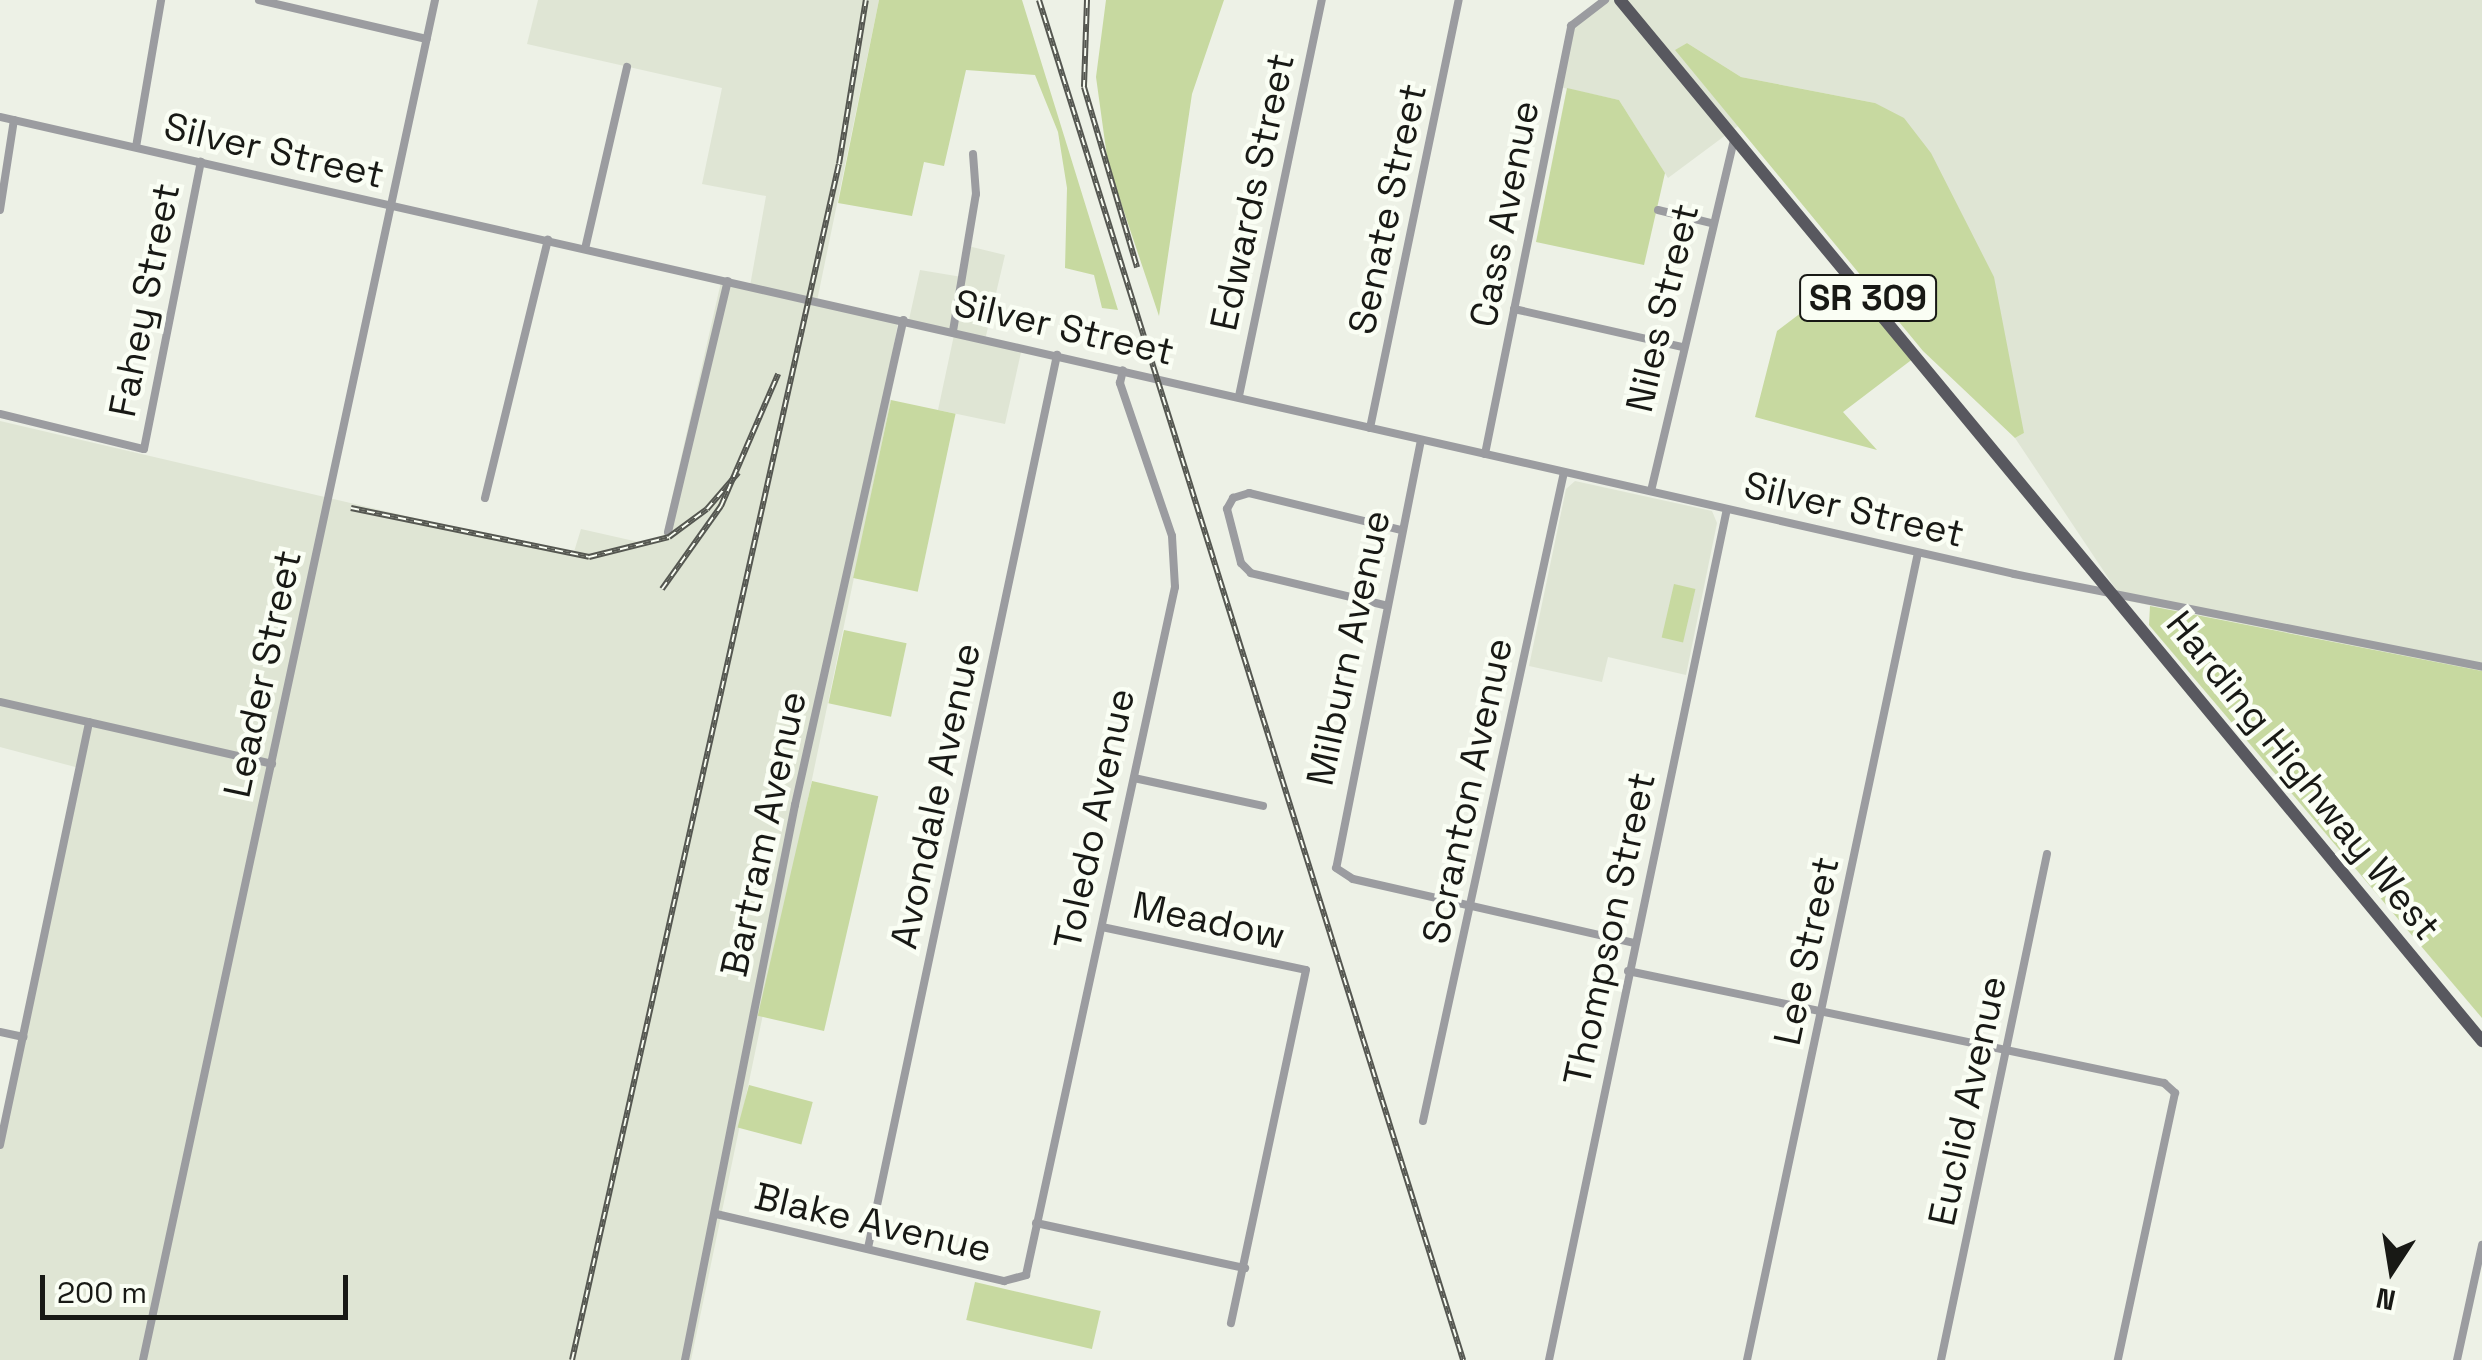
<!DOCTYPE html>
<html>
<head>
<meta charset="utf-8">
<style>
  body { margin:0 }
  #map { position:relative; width:2482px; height:1360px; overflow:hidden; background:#edf1e6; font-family:"Space Grotesk",sans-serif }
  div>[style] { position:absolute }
  .built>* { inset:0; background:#dfe5d4 }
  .green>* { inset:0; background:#c7d9a0; transform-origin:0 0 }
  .minor>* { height:8px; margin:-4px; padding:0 4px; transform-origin:4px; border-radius:4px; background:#9b9ca0 }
  .primary>* { height:12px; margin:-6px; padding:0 6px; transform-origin:6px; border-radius:6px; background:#58585f }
  .rail>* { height:6px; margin-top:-3px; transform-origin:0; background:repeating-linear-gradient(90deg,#fafef4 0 8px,#555751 0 16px); box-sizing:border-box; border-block:2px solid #555751 }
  span { translate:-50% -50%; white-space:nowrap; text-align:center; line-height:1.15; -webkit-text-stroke:9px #fafef4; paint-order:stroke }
  .shield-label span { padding:2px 8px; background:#fafef4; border:2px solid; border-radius:8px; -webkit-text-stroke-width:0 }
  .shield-label { font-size:35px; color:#181915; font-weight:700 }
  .street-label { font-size:38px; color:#181915 }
  .north { position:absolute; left:2342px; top:1220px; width:100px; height:100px; -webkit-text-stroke:8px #fafef4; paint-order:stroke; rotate:192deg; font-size:28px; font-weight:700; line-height:40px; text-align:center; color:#181915 }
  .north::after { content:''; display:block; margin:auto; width:35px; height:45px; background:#181915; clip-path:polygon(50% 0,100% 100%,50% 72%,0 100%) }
  .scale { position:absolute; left:40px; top:1275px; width:308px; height:45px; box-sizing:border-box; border:5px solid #181915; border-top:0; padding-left:12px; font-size:30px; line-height:35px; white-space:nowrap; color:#181915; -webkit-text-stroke:8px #fafef4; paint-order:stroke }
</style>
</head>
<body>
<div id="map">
  <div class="built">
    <div style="clip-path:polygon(538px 0,879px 0,817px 301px,898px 322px,885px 397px,891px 400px,691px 1360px,0 1360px,0 1147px,79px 768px,0 747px,0 421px,573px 555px,581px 529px,643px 543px,663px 537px,721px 282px,750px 286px,766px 196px,702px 184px,722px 88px,527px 44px)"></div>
    <div style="clip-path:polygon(1601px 0,2482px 0,2482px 671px,2123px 600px,2015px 438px,2024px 433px,1875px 103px,1741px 77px,1687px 43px,1676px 50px,1738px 126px,1668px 178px,1619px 100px,1555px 86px,1568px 27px)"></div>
    <div style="clip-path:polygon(968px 246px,1005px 255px,985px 340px,1022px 348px,1005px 424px,938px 410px,954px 335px,908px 324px,920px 270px,962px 277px)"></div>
    <div style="clip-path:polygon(1575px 481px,1712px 511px,1717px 523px,1686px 675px,1608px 657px,1602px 682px,1529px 666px,1566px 489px)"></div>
  </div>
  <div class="green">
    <div style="clip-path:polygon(879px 0,1022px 0,1118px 310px,1102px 308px,1094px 275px,1065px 268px,1067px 188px,1058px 132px,1035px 75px,966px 70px,944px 166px,924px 162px,912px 216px,838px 203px)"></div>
    <div style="clip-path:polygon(1106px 0,1224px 0,1192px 94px,1159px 316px,1108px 164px,1096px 77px)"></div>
    <div style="clip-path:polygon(1687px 43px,1741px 77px,1875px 103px,1904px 118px,1931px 153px,1994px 277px,2024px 433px,2015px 438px,1923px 351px,1675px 50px)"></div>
    <div style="clip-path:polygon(1567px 88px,1619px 100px,1665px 173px,1644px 265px,1536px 242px)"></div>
    <div style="clip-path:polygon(1847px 278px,1914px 358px,1843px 412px,1877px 450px,1755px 417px,1777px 331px)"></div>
    <div style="left:891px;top:400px;width:66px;height:182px;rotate:12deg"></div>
    <div style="left:1674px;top:584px;width:22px;height:55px;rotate:13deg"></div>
    <div style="clip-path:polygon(2150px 606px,2482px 671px,2482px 1018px,2149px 625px)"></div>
    <div style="left:844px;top:630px;width:64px;height:75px;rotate:12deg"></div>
    <div style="left:812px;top:781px;width:68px;height:241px;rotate:13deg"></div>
    <div style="left:749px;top:1085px;width:66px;height:44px;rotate:15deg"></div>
    <div style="left:975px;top:1282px;width:129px;height:39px;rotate:13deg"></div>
  </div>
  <div class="minor">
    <div style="left:259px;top:0;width:172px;rotate:13.1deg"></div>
    <div style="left:0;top:117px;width:2065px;rotate:12.78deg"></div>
    <div style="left:2014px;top:574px;width:477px;rotate:11.2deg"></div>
    <div style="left:136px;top:147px;width:149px;rotate:-80.3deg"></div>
    <div style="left:0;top:210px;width:91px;rotate:-81.2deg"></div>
    <div style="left:1658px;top:210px;width:55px;rotate:13.8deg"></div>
    <div style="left:585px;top:249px;width:187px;rotate:-77deg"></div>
    <div style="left:1514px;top:309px;width:172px;rotate:12.7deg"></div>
    <div style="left:953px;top:331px;width:139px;rotate:-80.5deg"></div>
    <div style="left:976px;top:194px;width:40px;rotate:-94.3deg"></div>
    <div style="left:1239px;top:396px;width:405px;rotate:-78.2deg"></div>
    <div style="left:0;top:414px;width:148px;rotate:13.7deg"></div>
    <div style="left:144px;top:449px;width:293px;rotate:-78.8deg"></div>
    <div style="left:1370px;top:428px;width:437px;rotate:-78.3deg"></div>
    <div style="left:1421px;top:440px;width:436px;rotate:101.2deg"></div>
    <div style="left:1336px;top:868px;width:20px;rotate:33deg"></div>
    <div style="left:1353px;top:879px;width:288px;rotate:12.8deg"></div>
    <div style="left:1485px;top:454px;width:437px;rotate:-78.6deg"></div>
    <div style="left:1571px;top:26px;width:43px;rotate:-37.4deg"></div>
    <div style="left:1651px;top:491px;width:362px;rotate:-76.7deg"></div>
    <div style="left:485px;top:498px;width:266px;rotate:-76.3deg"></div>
    <div style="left:668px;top:532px;width:258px;rotate:-76.6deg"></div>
    <div style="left:1384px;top:605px;width:137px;rotate:-166.5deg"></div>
    <div style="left:1251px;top:573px;width:14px;rotate:-135deg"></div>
    <div style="left:1241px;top:563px;width:56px;rotate:-104.5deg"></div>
    <div style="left:1227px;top:509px;width:13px;rotate:-61deg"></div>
    <div style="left:1233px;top:498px;width:17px;rotate:-17deg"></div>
    <div style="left:1249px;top:493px;width:156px;rotate:13.7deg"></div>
    <div style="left:0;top:702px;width:279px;rotate:12.8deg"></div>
    <div style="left:1134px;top:778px;width:132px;rotate:12.2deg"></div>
    <div style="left:1102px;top:927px;width:208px;rotate:11.9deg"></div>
    <div style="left:1306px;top:970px;width:361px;rotate:102deg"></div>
    <div style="left:1628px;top:971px;width:548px;rotate:11.8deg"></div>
    <div style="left:2164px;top:1083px;width:15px;rotate:42deg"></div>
    <div style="left:2175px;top:1093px;width:273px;rotate:102.1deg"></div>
    <div style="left:0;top:1032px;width:24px;rotate:12deg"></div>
    <div style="left:1423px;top:1121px;width:664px;rotate:-77.74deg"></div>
    <div style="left:0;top:1145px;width:432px;rotate:-78.1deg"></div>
    <div style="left:716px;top:1214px;width:296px;rotate:13.1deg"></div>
    <div style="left:1004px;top:1281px;width:23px;rotate:-15deg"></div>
    <div style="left:1026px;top:1275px;width:704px;rotate:-77.78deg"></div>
    <div style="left:1175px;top:587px;width:51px;rotate:-93.4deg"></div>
    <div style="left:1172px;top:536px;width:162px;rotate:-108.8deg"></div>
    <div style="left:1120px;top:383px;width:13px;rotate:-77deg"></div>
    <div style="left:1036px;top:1223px;width:214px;rotate:12.2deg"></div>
    <div style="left:868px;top:1248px;width:913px;rotate:-78.05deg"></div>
    <div style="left:143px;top:1360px;width:1391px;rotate:-77.88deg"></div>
    <div style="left:685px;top:1360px;width:566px;rotate:-78.79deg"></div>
    <div style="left:795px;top:805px;width:497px;rotate:-77.4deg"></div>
    <div style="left:1549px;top:1360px;width:869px;rotate:-78.19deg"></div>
    <div style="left:1747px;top:1360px;width:825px;rotate:-78.04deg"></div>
    <div style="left:1941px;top:1360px;width:517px;rotate:-78.17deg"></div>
    <div style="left:2457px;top:1360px;width:118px;rotate:-77.7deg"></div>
  </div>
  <div class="primary">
    <div style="left:1620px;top:0;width:1352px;rotate:50.37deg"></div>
  </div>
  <div class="rail">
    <div style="left:1039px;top:0;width:1425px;rotate:72.68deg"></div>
    <div style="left:1087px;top:0;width:87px;rotate:92deg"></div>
    <div style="left:1084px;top:87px;width:188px;rotate:73.6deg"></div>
    <div style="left:351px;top:508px;width:243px;rotate:11.6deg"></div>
    <div style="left:589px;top:557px;width:82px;rotate:-14deg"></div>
    <div style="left:669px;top:537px;width:47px;rotate:-36.4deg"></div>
    <div style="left:707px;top:509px;width:48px;rotate:-49.3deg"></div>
    <div style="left:662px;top:589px;width:102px;rotate:-54.6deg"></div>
    <div style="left:721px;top:506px;width:144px;rotate:-66.6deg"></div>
    <div style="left:572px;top:1360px;width:1225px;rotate:-77.42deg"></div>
    <div style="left:839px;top:164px;width:166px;rotate:-80.7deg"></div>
  </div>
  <div class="shield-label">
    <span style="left:1868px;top:298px">SR 309</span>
  </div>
  <div class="street-label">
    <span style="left:274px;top:151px;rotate:13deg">Silver Street</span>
    <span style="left:1253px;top:192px;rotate:-78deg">Edwards Street</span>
    <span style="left:1388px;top:209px;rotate:-78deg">Senate Street</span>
    <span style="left:1505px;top:214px;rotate:-79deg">Cass Avenue</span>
    <span style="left:145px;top:300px;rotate:-79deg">Fahey Street</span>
    <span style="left:1663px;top:308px;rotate:-77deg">Niles Street</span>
    <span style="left:1064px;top:328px;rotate:13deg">Silver Street</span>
    <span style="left:1854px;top:510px;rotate:13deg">Silver Street</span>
    <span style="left:1349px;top:648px;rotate:-78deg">Milburn Avenue</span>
    <span style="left:263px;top:674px;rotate:-78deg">Leader Street</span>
    <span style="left:2303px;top:776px;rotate:51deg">Harding Highway West</span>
    <span style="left:1468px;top:791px;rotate:-78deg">Scranton Avenue</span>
    <span style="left:936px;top:796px;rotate:-78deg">Avondale Avenue</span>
    <span style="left:1095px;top:819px;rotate:-78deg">Toledo Avenue</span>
    <span style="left:764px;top:834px;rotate:-78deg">Bartram Avenue</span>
    <span style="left:1209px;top:921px;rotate:12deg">Meadow</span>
    <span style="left:1610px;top:929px;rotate:-78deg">Thompson Street</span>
    <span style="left:1807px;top:951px;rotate:-78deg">Lee Street</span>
    <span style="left:1968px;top:1101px;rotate:-78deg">Euclid Avenue</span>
    <span style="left:873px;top:1223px;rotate:13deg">Blake Avenue</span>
  </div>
  <div class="north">N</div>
  <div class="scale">200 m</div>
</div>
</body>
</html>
